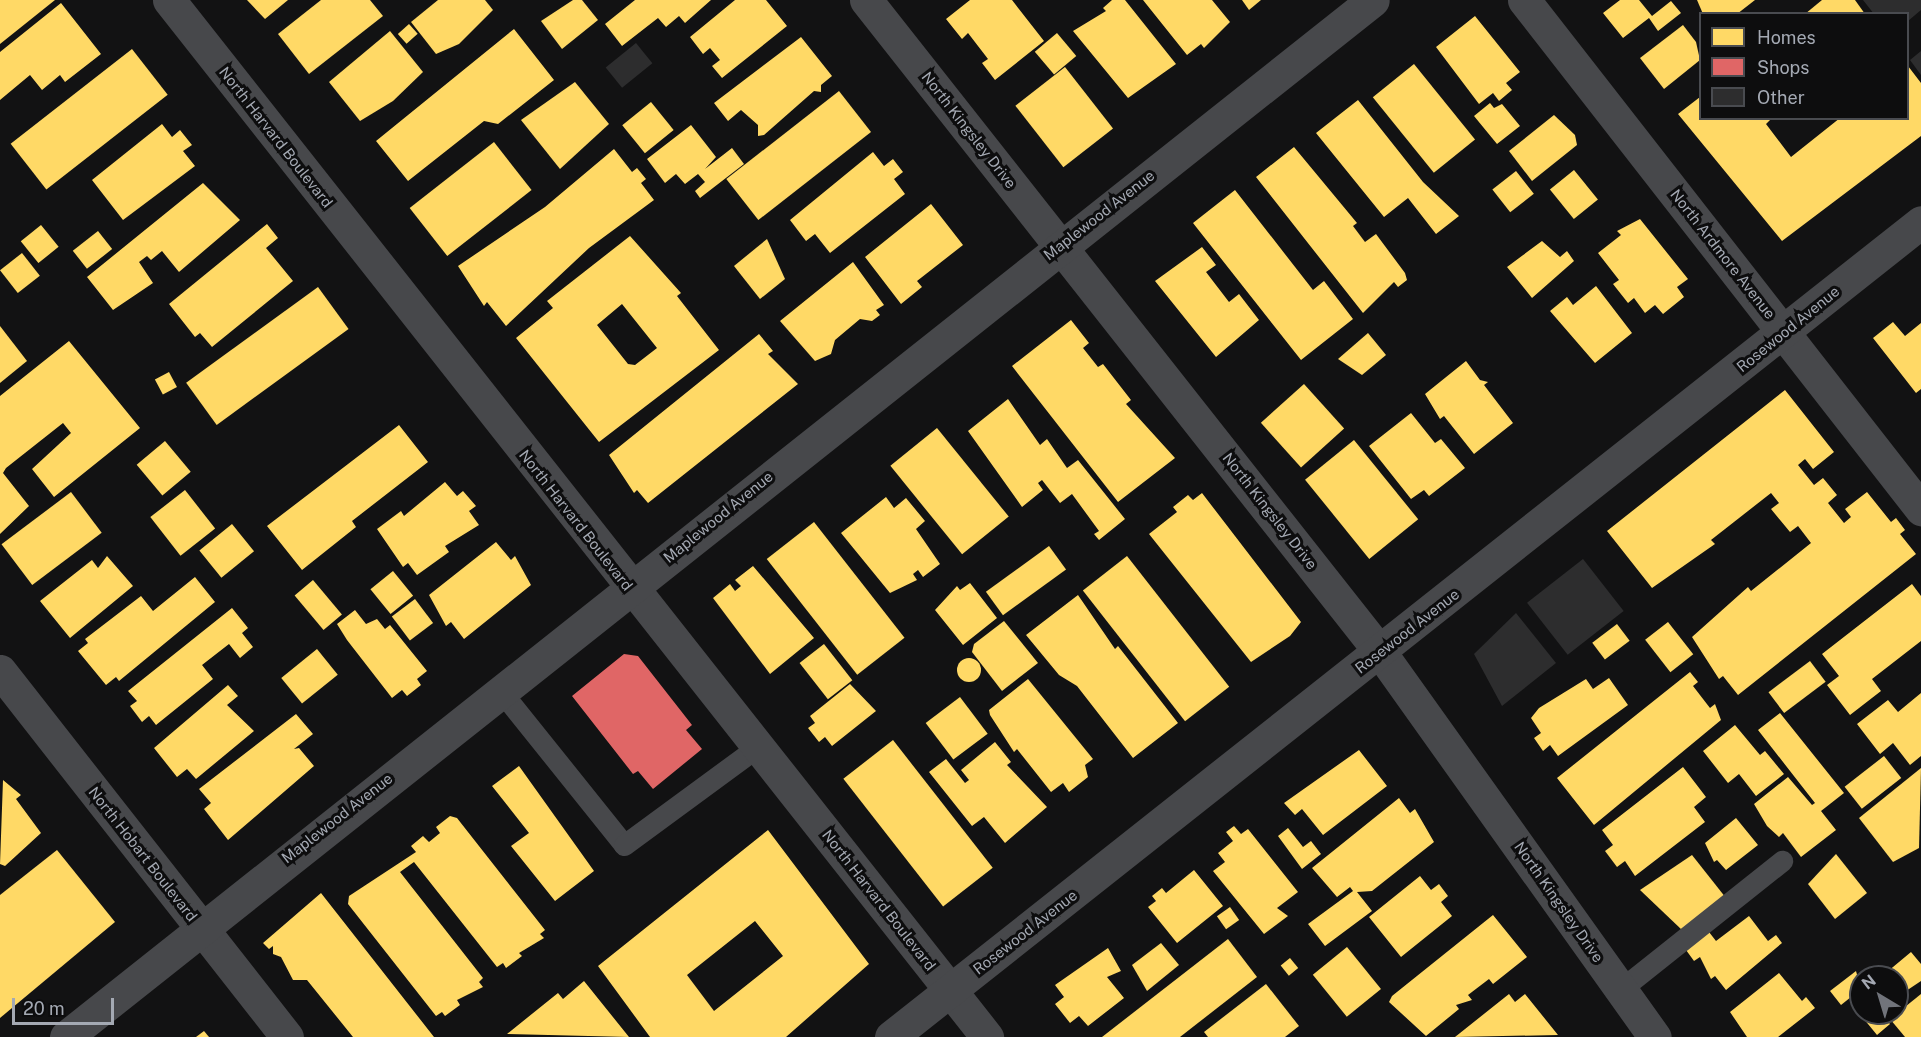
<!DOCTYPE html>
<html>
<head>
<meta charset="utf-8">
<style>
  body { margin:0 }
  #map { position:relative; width:1921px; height:1037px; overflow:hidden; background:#121213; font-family:"Public Sans",sans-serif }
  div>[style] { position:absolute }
  .homes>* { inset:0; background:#ffd966; transform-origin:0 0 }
  .round { border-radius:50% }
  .shops>* { inset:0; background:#e06666 }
  .building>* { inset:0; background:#2d2d2e; transform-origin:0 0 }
  .lane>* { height:21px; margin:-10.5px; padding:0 10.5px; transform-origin:10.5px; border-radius:10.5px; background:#47484b }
  .street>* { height:33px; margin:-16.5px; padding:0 16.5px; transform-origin:16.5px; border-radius:16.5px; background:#47484b }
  span { translate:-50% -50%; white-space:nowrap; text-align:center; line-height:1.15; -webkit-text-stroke:6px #0d0d0e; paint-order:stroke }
  .street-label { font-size:15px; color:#a4a9b3 }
  .legend { position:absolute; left:1699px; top:12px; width:210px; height:108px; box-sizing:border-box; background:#0d0d0e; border:2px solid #494b50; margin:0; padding:8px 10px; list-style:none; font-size:18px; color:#a4a9b3 }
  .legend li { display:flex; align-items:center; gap:12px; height:30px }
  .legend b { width:30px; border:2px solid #494b50 }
  .north { position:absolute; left:1849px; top:965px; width:60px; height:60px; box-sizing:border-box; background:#0d0d0e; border:2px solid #494b50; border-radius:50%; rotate:322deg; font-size:16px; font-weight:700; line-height:24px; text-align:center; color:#a4a9b3 }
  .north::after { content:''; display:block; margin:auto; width:21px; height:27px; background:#71747b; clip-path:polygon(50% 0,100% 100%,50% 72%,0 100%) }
  .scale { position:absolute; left:12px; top:998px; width:102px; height:27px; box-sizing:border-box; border:3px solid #a4a9b3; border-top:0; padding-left:8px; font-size:18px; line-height:21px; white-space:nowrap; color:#a4a9b3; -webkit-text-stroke:4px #0d0d0e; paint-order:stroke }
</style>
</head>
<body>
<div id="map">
  <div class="homes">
    <div style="clip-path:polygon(0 0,55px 0,0 44px)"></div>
    <div style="clip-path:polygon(247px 0,288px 0,265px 19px)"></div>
    <div style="clip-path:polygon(321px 0,370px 0,383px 16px,309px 74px,278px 34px)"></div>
    <div style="clip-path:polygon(438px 0,485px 0,493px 10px,459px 44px,436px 54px,411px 22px)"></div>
    <div style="clip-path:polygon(573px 0,582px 0,598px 20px,562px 49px,541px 21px)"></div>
    <div style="clip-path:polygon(635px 0,711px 0,685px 23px,679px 16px,666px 27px,658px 18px,622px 46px,605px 24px)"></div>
    <div style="clip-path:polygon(735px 0,766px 0,787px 26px,722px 78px,712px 66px,720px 60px,710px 48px,703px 54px,690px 37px)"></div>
    <div style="clip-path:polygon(970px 0,1012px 0,1044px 41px,995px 80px,982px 63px,988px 59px,968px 33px,962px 39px,946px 19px)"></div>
    <div style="clip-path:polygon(1112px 0,1125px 0,1176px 64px,1128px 98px,1073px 31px,1106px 11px,1103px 8px)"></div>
    <div style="clip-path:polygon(1143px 0,1212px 0,1230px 22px,1204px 48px,1201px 44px,1187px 55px)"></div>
    <div style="clip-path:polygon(1242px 0,1261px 0,1249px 10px)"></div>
    <div style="clip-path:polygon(1620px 0,1639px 0,1652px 16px,1671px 1px,1681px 13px,1658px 31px,1649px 18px,1623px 38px,1603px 13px)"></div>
    <div style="clip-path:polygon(1697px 0,1755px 0,1737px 14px,1703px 14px)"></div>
    <div style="clip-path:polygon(1822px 0,1855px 0,1865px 14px,1805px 14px)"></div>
    <div style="clip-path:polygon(61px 3px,101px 54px,65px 82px,60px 75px,42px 90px,30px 75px,0 100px,0 52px)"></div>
    <div style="clip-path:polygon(1475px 16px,1520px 72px,1506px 83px,1512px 90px,1499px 101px,1493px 93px,1479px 104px,1436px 47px)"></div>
    <div style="left:409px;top:24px;width:13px;height:15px;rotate:48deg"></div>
    <div style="clip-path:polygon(1683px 25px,1696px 42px,1700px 60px,1664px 89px,1640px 58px)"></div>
    <div style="clip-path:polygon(514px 29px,554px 80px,498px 124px,484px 121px,408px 181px,376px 141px)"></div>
    <div style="clip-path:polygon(390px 31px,423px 72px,393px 101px,360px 121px,329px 82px)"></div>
    <div style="left:1057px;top:33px;width:30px;height:29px;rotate:50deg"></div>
    <div style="clip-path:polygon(801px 37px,832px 76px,821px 85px,821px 92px,814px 91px,764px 135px,758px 136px,758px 125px,741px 110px,728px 121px,714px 103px)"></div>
    <div style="left:132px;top:49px;width:58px;height:154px;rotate:52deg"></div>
    <div style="left:1414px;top:64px;width:97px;height:53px;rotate:51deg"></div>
    <div style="clip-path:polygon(1908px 66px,1921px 83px,1921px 136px,1782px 241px,1678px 114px,1700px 97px,1700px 118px,1772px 118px,1766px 124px,1791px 157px,1840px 118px,1908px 118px)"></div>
    <div style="left:1065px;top:67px;width:78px;height:63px;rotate:52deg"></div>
    <div style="clip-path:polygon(575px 82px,609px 124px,560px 169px,521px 120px)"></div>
    <div style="left:839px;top:91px;width:52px;height:143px;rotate:52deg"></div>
    <div style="clip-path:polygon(1358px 100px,1423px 182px,1459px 216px,1436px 234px,1408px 198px,1384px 217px,1316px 133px)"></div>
    <div style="left:651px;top:102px;width:36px;height:37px;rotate:51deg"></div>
    <div style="clip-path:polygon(1490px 103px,1494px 108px,1502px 104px,1520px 126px,1497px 144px,1474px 116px)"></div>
    <div style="clip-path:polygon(1554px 115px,1575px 135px,1577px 145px,1532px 181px,1509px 151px)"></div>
    <div style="clip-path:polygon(162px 124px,172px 137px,180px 130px,192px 145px,183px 151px,195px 166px,123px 220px,92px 180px)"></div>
    <div style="clip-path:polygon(691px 125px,716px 157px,705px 169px,732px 148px,744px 164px,700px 198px,695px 191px,705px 182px,698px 174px,685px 184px,676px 174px,665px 183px,647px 159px)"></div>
    <div style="left:494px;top:142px;width:61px;height:107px;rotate:52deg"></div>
    <div style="clip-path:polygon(1294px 147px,1357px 223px,1353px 226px,1365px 242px,1376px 234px,1405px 273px,1407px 280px,1398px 287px,1394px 282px,1363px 313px,1256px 177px)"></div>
    <div style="clip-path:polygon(614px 149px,632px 172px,637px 168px,646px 179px,641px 183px,654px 200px,589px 248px,506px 326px,487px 302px,484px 306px,458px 266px,545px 207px)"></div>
    <div style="clip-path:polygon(873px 152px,884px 166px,893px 159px,903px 172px,894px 179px,905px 194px,830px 253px,815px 234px,806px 241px,790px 220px)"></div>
    <div style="left:1574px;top:170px;width:38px;height:31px;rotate:51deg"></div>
    <div style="left:1516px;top:171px;width:29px;height:30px;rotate:52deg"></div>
    <div style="clip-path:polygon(203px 183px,240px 220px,179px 272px,162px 251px,151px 260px,147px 256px,139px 262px,153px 283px,113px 310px,87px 277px)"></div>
    <div style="clip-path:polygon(1235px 190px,1313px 290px,1324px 281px,1353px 319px,1301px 360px,1193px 223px)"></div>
    <div style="clip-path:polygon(931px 204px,963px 245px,917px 281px,922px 287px,901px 304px,865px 257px)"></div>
    <div style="clip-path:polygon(1640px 219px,1688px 279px,1677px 287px,1684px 297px,1663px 314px,1655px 305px,1645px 313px,1634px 298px,1628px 303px,1613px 284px,1619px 280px,1598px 253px,1621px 235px,1617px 231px)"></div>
    <div style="clip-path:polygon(267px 224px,278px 238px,266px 248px,293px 281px,212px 347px,200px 333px,195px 337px,169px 304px)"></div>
    <div style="left:41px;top:225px;width:28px;height:26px;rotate:51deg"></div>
    <div style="left:98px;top:231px;width:23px;height:32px;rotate:52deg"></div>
    <div style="clip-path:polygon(evenodd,630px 236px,681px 293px,677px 296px,719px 350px,599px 442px,516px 338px,553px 308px,547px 301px,630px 236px,622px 304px,657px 348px,635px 365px,628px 364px,597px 325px,622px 304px)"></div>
    <div style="clip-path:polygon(767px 239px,785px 279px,760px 299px,734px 266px)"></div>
    <div style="clip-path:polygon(1542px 241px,1560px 257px,1567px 251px,1574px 261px,1532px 298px,1507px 267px)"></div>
    <div style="clip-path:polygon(1202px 247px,1216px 265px,1206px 272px,1229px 302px,1239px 294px,1259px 320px,1216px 357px,1155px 281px)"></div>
    <div style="left:22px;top:253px;width:29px;height:28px;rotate:52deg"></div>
    <div style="clip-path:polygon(853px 262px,884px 305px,876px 310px,880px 315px,872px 321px,860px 319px,835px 340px,831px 354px,815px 361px,780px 321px)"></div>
    <div style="clip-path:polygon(1596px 286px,1632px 333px,1595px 363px,1550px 311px,1567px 297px,1573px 305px)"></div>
    <div style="left:318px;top:287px;width:52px;height:163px;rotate:54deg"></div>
    <div style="clip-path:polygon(1071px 320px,1089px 343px,1083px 348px,1098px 367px,1103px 364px,1131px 400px,1126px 404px,1175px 458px,1118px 502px,1012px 366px)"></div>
    <div style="clip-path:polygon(1893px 322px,1905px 336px,1921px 323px,1921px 389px,1916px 393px,1873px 338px)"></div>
    <div style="clip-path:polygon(0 326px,27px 361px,0 383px)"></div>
    <div style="clip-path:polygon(1368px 333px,1386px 355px,1362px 375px,1338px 359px)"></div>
    <div style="clip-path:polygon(759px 334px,773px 351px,768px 354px,798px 384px,648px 503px,637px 490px,634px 493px,609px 455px)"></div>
    <div style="clip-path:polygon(69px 341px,140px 428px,54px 497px,32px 469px,71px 433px,63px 423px,6px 468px,3px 473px,29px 506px,0 534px,0 396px)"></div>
    <div style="clip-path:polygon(1466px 361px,1480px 380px,1488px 382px,1484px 385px,1513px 423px,1474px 454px,1444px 416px,1440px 419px,1425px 394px)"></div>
    <div style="left:169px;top:372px;width:17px;height:16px;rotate:62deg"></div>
    <div style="left:1304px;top:384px;width:60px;height:58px;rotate:48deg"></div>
    <div style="clip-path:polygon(1785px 390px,1834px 452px,1813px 469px,1805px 459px,1798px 465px,1814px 485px,1823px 478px,1837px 495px,1828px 503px,1844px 523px,1851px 517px,1845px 509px,1867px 492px,1891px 522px,1896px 518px,1905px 530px,1900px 534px,1916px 554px,1738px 695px,1723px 676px,1719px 679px,1692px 637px,1748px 587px,1751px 591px,1811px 543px,1798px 526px,1790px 532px,1771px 509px,1779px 503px,1771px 493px,1711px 540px,1715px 544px,1652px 588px,1607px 531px)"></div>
    <div style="clip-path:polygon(1008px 399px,1040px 445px,1047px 439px,1067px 468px,1078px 460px,1125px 519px,1099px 540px,1094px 534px,1099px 531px,1072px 494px,1060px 503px,1042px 480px,1038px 483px,1043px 490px,1022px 507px,968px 431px)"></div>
    <div style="clip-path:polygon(1411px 413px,1435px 443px,1441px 439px,1465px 468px,1429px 496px,1424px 490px,1411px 499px,1369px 446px)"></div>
    <div style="clip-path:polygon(399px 425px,428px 462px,352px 521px,356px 527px,302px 570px,267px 526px)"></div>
    <div style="left:937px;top:428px;width:114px;height:60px;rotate:51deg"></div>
    <div style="left:1354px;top:440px;width:102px;height:63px;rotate:51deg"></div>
    <div style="left:165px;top:441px;width:40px;height:37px;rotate:50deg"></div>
    <div style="clip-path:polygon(445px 482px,457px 496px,463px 491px,476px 506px,469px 511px,479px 525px,445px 546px,449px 552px,417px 575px,408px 563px,403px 567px,377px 529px,401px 511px,404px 516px)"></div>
    <div style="left:185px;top:490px;width:49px;height:44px;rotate:52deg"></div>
    <div style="left:71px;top:492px;width:51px;height:87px;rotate:53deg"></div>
    <div style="clip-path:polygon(1202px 493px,1301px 622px,1290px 636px,1251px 662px,1149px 534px,1177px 512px,1173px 507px,1188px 495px,1193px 500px)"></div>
    <div style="clip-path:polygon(886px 497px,894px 508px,906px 498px,925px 521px,916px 529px,940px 564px,923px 577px,918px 570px,913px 574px,917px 580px,890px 593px,841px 533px)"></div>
    <div style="left:814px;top:522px;width:147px;height:60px;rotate:52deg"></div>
    <div style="left:232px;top:524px;width:35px;height:42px;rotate:51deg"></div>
    <div style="clip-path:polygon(496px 542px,511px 560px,515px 556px,531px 585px,464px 639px,451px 622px,446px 626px,429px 595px)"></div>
    <div style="left:1049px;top:546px;width:29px;height:78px;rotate:54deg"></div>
    <div style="clip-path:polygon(107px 556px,133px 586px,70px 638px,40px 601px,92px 560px,98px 568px)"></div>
    <div style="left:1127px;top:556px;width:166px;height:56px;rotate:52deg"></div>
    <div style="clip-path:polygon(753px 566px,814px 638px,770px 674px,713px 598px,730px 584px,735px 591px,741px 586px,735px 580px)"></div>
    <div style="left:393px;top:571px;width:32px;height:29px;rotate:51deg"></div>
    <div style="clip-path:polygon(195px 577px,215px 602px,119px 681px,116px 677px,106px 685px,78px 651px,88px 643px,85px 639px,141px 596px,153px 611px)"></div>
    <div style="left:313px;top:580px;width:45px;height:24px;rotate:50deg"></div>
    <div style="clip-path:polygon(970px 583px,997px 618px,963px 645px,935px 610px,957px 586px,960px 590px)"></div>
    <div style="clip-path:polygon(1912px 584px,1921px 596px,1921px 641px,1872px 679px,1881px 691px,1850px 715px,1827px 685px,1839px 676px,1822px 654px)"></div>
    <div style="clip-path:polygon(1078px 595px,1115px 649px,1118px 646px,1178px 723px,1133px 758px,1077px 686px,1059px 675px,1026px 635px)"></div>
    <div style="left:415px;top:599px;width:30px;height:29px;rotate:53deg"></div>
    <div style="clip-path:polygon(232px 608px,248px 628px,242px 633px,253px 647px,240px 658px,229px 644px,202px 665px,213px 679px,156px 725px,149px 716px,142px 722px,130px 706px,137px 701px,128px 691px)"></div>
    <div style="clip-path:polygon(355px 610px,366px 624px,377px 619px,385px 629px,390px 625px,427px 671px,417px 679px,421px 685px,407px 696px,402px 690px,392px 698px,347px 640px,337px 624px)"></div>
    <div style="clip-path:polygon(1004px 621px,1038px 663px,1002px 691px,972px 652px,974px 644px)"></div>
    <div style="left:1668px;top:622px;width:41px;height:29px;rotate:52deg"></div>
    <div style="left:1617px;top:624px;width:21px;height:31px;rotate:53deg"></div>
    <div style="left:824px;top:644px;width:46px;height:31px;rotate:52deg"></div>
    <div style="left:317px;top:649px;width:33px;height:46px;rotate:51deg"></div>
    <div class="round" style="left:957px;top:658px;width:24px;height:24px"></div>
    <div style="left:1810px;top:661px;width:26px;height:52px;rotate:53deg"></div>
    <div style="clip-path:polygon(1690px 672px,1698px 682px,1693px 686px,1710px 708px,1715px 704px,1721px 720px,1594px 825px,1557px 778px)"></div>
    <div style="clip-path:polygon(1609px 678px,1628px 705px,1558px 756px,1550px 745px,1543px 751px,1534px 738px,1541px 733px,1531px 718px,1539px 708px,1586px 679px,1593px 689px)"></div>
    <div style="clip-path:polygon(1028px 679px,1093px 759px,1085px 765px,1088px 777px,1069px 792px,1063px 783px,1051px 792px,1017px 749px,1014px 752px,990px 715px,989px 710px)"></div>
    <div style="clip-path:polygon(850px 684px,876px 711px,832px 746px,825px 737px,819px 742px,808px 728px,815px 723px,810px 716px)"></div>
    <div style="clip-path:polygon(228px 685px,238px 696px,227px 705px,254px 731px,196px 779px,187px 769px,177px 777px,154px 748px)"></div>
    <div style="clip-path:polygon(1921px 693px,1921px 756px,1910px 765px,1893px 743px,1880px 754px,1857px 724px,1888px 700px,1898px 712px)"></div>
    <div style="left:960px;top:697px;width:46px;height:43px;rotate:53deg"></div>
    <div style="clip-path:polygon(1780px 713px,1844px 793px,1821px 811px,1836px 830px,1801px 857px,1783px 833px,1779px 837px,1767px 826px,1754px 804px,1788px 777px,1812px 805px,1815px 803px,1758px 730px)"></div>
    <div style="clip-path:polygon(296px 714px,313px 734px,294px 749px,299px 748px,314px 766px,228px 840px,204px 809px,211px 803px,199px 789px)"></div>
    <div style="clip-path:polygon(1735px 725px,1760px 755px,1765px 751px,1784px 774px,1756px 796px,1739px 774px,1728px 783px,1703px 751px)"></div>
    <div style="left:893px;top:740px;width:162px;height:63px;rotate:52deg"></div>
    <div style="clip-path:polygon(995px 742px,1011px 762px,1007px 765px,1047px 807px,1005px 843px,984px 817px,972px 826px,929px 772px,946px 759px,965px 783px,969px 780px,961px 770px)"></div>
    <div style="clip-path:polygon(1359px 750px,1387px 786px,1323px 835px,1302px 809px,1295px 815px,1284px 803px)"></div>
    <div style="left:1884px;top:756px;width:28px;height:50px;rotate:52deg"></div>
    <div style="clip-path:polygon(519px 766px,594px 871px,555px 901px,511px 846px,529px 833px,492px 786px)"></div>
    <div style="clip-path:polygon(1683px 767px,1706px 797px,1694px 807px,1705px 822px,1635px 876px,1625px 861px,1617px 867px,1605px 851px,1613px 845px,1602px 830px)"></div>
    <div style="clip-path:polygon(1921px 768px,1919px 848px,1893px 862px,1859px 818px)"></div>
    <div style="clip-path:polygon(3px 780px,21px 795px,16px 799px,41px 833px,5px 866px,0 864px)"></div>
    <div style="clip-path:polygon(1399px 798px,1410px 813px,1415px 809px,1434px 842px,1372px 891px,1357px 892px,1372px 911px,1325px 946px,1308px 924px,1353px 891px,1350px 887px,1337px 897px,1312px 868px)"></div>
    <div style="clip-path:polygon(450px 816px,457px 818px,545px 930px,540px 934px,544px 938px,519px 953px,522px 956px,506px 968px,503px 963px,497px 967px,414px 862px,400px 872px,483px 978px,479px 982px,483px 987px,457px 1000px,460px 1005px,445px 1016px,442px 1012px,436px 1016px,348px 904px,349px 896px,416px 852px,411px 846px,423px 836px,429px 842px,440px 833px,436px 827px)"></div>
    <div style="clip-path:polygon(1736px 818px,1758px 845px,1726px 870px,1717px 860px,1714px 862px,1705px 843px)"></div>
    <div style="clip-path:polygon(1234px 826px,1241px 834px,1248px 829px,1298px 892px,1277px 908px,1288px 916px,1264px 934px,1213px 871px,1225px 862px,1218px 853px,1233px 841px,1226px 832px)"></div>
    <div style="clip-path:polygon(1288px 828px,1303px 847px,1311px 841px,1321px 854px,1302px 869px,1278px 836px)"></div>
    <div style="clip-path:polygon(evenodd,768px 830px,869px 964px,786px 1037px,650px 1037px,598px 966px,768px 830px,755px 921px,783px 956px,714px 1011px,687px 975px,755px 921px)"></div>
    <div style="clip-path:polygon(57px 850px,115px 922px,0 1018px,0 895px)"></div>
    <div style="clip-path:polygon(1836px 854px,1867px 893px,1835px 919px,1808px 884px)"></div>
    <div style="clip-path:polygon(1692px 855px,1726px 898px,1682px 930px,1640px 890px)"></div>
    <div style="clip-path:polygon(1194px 870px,1223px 906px,1177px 943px,1148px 907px,1156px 901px,1152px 896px,1162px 888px,1166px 893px)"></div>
    <div style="clip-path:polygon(1420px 876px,1431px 890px,1439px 884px,1448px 896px,1441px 902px,1452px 916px,1401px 957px,1369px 917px)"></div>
    <div style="clip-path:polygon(321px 893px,434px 1037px,353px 1037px,307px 980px,293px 980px,281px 957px,273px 954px,273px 946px,269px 949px,263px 943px)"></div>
    <div style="left:1230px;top:907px;width:16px;height:16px;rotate:55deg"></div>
    <div style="clip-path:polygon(1493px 915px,1527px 957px,1493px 984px,1489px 979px,1468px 995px,1472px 1000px,1456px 1005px,1459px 1009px,1426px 1036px,1389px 1002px,1392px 996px)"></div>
    <div style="clip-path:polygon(1749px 916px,1768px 941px,1776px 935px,1782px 943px,1726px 990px,1715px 976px,1711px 979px,1700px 957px,1694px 961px,1686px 950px,1709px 932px,1716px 941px)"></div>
    <div style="clip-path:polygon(1228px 939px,1257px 977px,1180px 1037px,1102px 1037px)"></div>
    <div style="clip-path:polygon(1161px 943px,1179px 965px,1147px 991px,1132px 965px)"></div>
    <div style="left:1347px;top:947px;width:54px;height:44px;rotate:51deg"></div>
    <div style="clip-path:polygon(1108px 948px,1121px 971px,1107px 977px,1124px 998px,1088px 1026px,1079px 1016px,1070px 1023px,1055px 1004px,1064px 997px,1055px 985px)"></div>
    <div style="clip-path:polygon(1911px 952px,1921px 964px,1921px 981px,1897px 997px,1897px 977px,1881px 977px)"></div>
    <div style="left:1290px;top:958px;width:13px;height:12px;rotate:51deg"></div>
    <div style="clip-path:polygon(1856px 971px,1861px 989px,1841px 1005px,1830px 991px)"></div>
    <div style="clip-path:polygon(1779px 973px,1802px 1001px,1806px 997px,1815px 1008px,1778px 1037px,1747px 1037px,1730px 1012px)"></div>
    <div style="clip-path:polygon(584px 981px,629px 1037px,507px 1034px,558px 993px,563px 999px)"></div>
    <div style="clip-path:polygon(1266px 984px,1299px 1026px,1285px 1037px,1208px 1037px,1204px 1032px)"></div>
    <div style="clip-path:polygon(1861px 993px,1861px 1013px,1881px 1013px,1890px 1024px,1877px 1035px,1850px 1002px)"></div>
    <div style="clip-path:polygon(1509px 994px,1515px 1002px,1525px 994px,1558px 1035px,1455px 1037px)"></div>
    <div style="clip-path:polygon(1921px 994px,1921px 1037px,1905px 1037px,1890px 1019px)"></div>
    <div style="clip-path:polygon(204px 1031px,209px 1037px,196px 1037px)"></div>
  </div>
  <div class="shops">
    <div style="clip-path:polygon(624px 654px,638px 656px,692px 725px,686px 730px,702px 749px,653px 789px,638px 771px,633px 774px,572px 696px)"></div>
  </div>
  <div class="building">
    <div style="clip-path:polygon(1863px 0,1921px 0,1921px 10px,1908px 21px,1908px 14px,1874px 14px)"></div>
    <div style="left:636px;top:43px;width:26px;height:39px;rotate:51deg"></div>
    <div style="clip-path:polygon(1921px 51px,1921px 75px,1910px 60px)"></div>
    <div style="left:1583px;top:559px;width:66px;height:71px;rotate:52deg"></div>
    <div style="clip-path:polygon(1516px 613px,1556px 663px,1502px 706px,1474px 654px)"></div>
  </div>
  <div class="lane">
    <div style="left:500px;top:690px;width:198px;rotate:51.3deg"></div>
    <div style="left:624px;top:845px;width:167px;rotate:-36.3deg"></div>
    <div style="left:1621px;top:989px;width:206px;rotate:-38.5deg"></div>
  </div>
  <div class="street">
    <div style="left:169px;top:0;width:1321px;rotate:51.73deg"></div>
    <div style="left:866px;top:0;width:830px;rotate:51.75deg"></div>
    <div style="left:1380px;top:652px;width:473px;rotate:54.5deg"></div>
    <div style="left:1524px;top:0;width:646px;rotate:52.05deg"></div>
    <div style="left:0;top:671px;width:465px;rotate:51.9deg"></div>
    <div style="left:66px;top:1037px;width:1668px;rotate:-38.43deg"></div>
    <div style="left:891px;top:1037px;width:1313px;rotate:-38.35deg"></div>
  </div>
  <div class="street-label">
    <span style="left:969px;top:130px;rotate:52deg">North Kingsley Drive</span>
    <span style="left:276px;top:137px;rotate:52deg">North Harvard Boulevard</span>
    <span style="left:1099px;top:215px;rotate:-38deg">Maplewood Avenue</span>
    <span style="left:1723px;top:254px;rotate:52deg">North Ardmore Avenue</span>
    <span style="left:1788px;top:329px;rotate:-39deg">Rosewood Avenue</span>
    <span style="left:1270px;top:511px;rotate:52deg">North Kingsley Drive</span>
    <span style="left:718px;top:517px;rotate:-39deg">Maplewood Avenue</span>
    <span style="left:576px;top:520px;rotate:52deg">North Harvard Boulevard</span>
    <span style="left:1407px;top:631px;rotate:-38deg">Rosewood Avenue</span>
    <span style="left:337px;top:818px;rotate:-38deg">Maplewood Avenue</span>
    <span style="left:143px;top:854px;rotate:52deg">North Hobart Boulevard</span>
    <span style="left:879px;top:900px;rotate:52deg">North Harvard Boulevard</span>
    <span style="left:1559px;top:902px;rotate:55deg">North Kingsley Drive</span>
    <span style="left:1025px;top:932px;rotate:-38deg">Rosewood Avenue</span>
  </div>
  <ul class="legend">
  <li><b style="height:16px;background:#ffd966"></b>Homes</li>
  <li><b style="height:16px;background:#e06666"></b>Shops</li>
  <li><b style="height:16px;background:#2d2d2e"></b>Other</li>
  </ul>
  <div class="north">N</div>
  <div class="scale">20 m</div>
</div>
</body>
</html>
